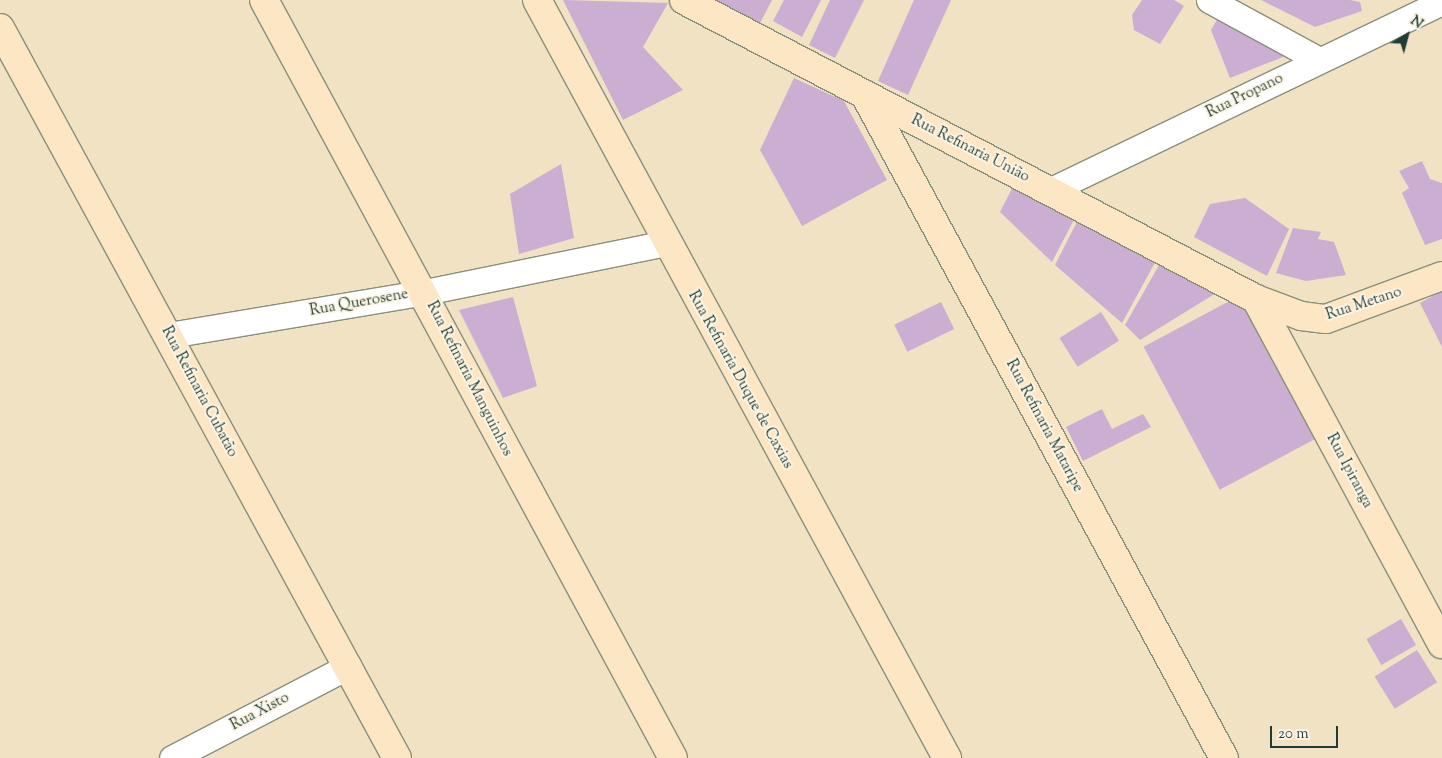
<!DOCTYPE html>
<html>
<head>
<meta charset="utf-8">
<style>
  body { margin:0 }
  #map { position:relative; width:1442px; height:758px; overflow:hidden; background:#f1e2c4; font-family:"Sorts Mill Goudy",serif }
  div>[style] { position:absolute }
  .building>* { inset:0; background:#cbaed2; transform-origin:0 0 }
  .roads { filter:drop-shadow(1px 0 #88907c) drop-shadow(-1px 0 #88907c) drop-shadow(0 1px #88907c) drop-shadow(0 -1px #88907c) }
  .street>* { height:25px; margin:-12.5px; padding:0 12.5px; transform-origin:12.5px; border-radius:12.5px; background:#fff }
  .secondary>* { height:28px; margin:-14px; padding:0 14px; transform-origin:14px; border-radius:14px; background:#fce6c4 }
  span { translate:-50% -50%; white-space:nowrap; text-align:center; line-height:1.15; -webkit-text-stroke:4px #fcf5e5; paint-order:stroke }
  .street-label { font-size:15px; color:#1f3d34 }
  .north { position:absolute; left:1382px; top:10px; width:50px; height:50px; -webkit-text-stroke:4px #fcf5e5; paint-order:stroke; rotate:37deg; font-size:14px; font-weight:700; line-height:20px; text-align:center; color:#1f3d34 }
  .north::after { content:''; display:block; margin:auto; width:18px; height:22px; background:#1f3d34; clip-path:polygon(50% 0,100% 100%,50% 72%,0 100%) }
  .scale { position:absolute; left:1270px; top:726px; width:68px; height:22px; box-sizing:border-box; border:2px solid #1f3d34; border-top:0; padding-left:6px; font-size:15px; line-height:18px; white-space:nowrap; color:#1f3d34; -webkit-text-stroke:4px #fcf5e5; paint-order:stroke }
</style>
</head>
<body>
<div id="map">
  <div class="building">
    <div style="clip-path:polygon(563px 0,668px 3px,643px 47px,683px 90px,623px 120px)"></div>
    <div style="clip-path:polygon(710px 0,772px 0,759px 25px)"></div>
    <div style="clip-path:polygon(784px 0,821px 0,802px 37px,773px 21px)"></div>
    <div style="clip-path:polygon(830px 0,864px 0,835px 58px,809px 45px)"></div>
    <div style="clip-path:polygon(914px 0,951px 0,908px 95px,878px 81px)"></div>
    <div style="clip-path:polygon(1142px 0,1174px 0,1184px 6px,1160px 44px,1134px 30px,1132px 15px)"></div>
    <div style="clip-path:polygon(1261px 0,1350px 0,1360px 2px,1362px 11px,1315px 27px)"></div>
    <div style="clip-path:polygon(1222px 11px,1284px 45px,1283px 57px,1230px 78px,1211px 30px)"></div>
    <div style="clip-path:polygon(794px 78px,844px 101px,887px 180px,802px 226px,760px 150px)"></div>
    <div style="clip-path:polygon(1422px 161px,1430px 179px,1442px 183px,1442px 239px,1425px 245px,1402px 193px,1409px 188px,1399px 171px)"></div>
    <div style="clip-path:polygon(561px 164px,574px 238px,519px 254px,510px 194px)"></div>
    <div style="clip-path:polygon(1017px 179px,1079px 210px,1052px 262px,1000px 212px)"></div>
    <div style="clip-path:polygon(1245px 198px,1289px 229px,1267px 276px,1194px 237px,1210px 204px)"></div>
    <div style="clip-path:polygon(1081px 214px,1158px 257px,1122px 323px,1055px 265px)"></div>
    <div style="clip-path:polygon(1293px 228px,1321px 232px,1318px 239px,1334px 242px,1346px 275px,1306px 281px,1276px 273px)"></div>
    <div style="clip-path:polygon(1163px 258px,1221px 290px,1140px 340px,1125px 325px)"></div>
    <div style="clip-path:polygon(1442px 291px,1442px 347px,1420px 303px)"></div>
    <div style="left:1239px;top:296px;width:162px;height:108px;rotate:62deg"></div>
    <div style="clip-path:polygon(513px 297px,537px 386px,503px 398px,459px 310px)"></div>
    <div style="left:941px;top:302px;width:30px;height:52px;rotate:64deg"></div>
    <div style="left:1101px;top:312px;width:34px;height:49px;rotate:58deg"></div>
    <div style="clip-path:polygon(1102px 409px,1112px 429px,1143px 414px,1151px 427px,1083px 461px,1066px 427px)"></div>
    <div style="left:1401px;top:619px;width:30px;height:40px;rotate:60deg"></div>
    <div style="left:1417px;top:650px;width:38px;height:50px;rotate:58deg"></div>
  </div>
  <div class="roads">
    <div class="street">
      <div style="left:1209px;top:0;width:125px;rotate:28.6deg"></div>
      <div style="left:1049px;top:191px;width:436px;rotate:-25.7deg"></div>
      <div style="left:169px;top:335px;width:260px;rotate:-9.5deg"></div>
      <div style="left:425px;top:292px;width:246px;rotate:-11.5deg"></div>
      <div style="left:172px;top:758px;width:199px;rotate:-27.5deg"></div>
    </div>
    <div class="secondary">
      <div style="left:264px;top:0;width:861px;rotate:61.65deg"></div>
      <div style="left:537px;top:0;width:862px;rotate:61.59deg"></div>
      <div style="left:684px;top:0;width:645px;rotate:27.6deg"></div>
      <div style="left:1256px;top:299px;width:48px;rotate:20.7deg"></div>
      <div style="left:1301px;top:316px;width:25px;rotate:7deg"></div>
      <div style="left:1326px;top:319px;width:124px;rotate:-20.3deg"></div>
      <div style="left:0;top:28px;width:831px;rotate:61.46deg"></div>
      <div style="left:865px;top:95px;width:754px;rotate:61.57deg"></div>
      <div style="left:1256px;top:299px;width:392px;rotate:61.7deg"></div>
    </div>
  </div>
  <div class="street-label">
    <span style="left:1245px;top:96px;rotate:-26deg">Rua Propano</span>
    <span style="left:970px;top:149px;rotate:27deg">Rua Refinaria União</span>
    <span style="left:359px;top:303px;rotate:-10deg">Rua Querosene</span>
    <span style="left:1364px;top:304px;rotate:-18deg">Rua Metano</span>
    <span style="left:469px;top:379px;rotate:63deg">Rua Refinaria Manguinhos</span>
    <span style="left:740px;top:380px;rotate:61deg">Rua Refinaria Duque de Caxias</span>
    <span style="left:199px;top:392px;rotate:62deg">Rua Refinaria Cubatão</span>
    <span style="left:1044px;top:426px;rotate:62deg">Rua Refinaria Mataripe</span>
    <span style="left:1349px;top:471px;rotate:62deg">Rua Ipiranga</span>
    <span style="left:260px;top:712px;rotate:-28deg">Rua Xisto</span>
  </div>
  <div class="north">N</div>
  <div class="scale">20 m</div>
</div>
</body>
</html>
